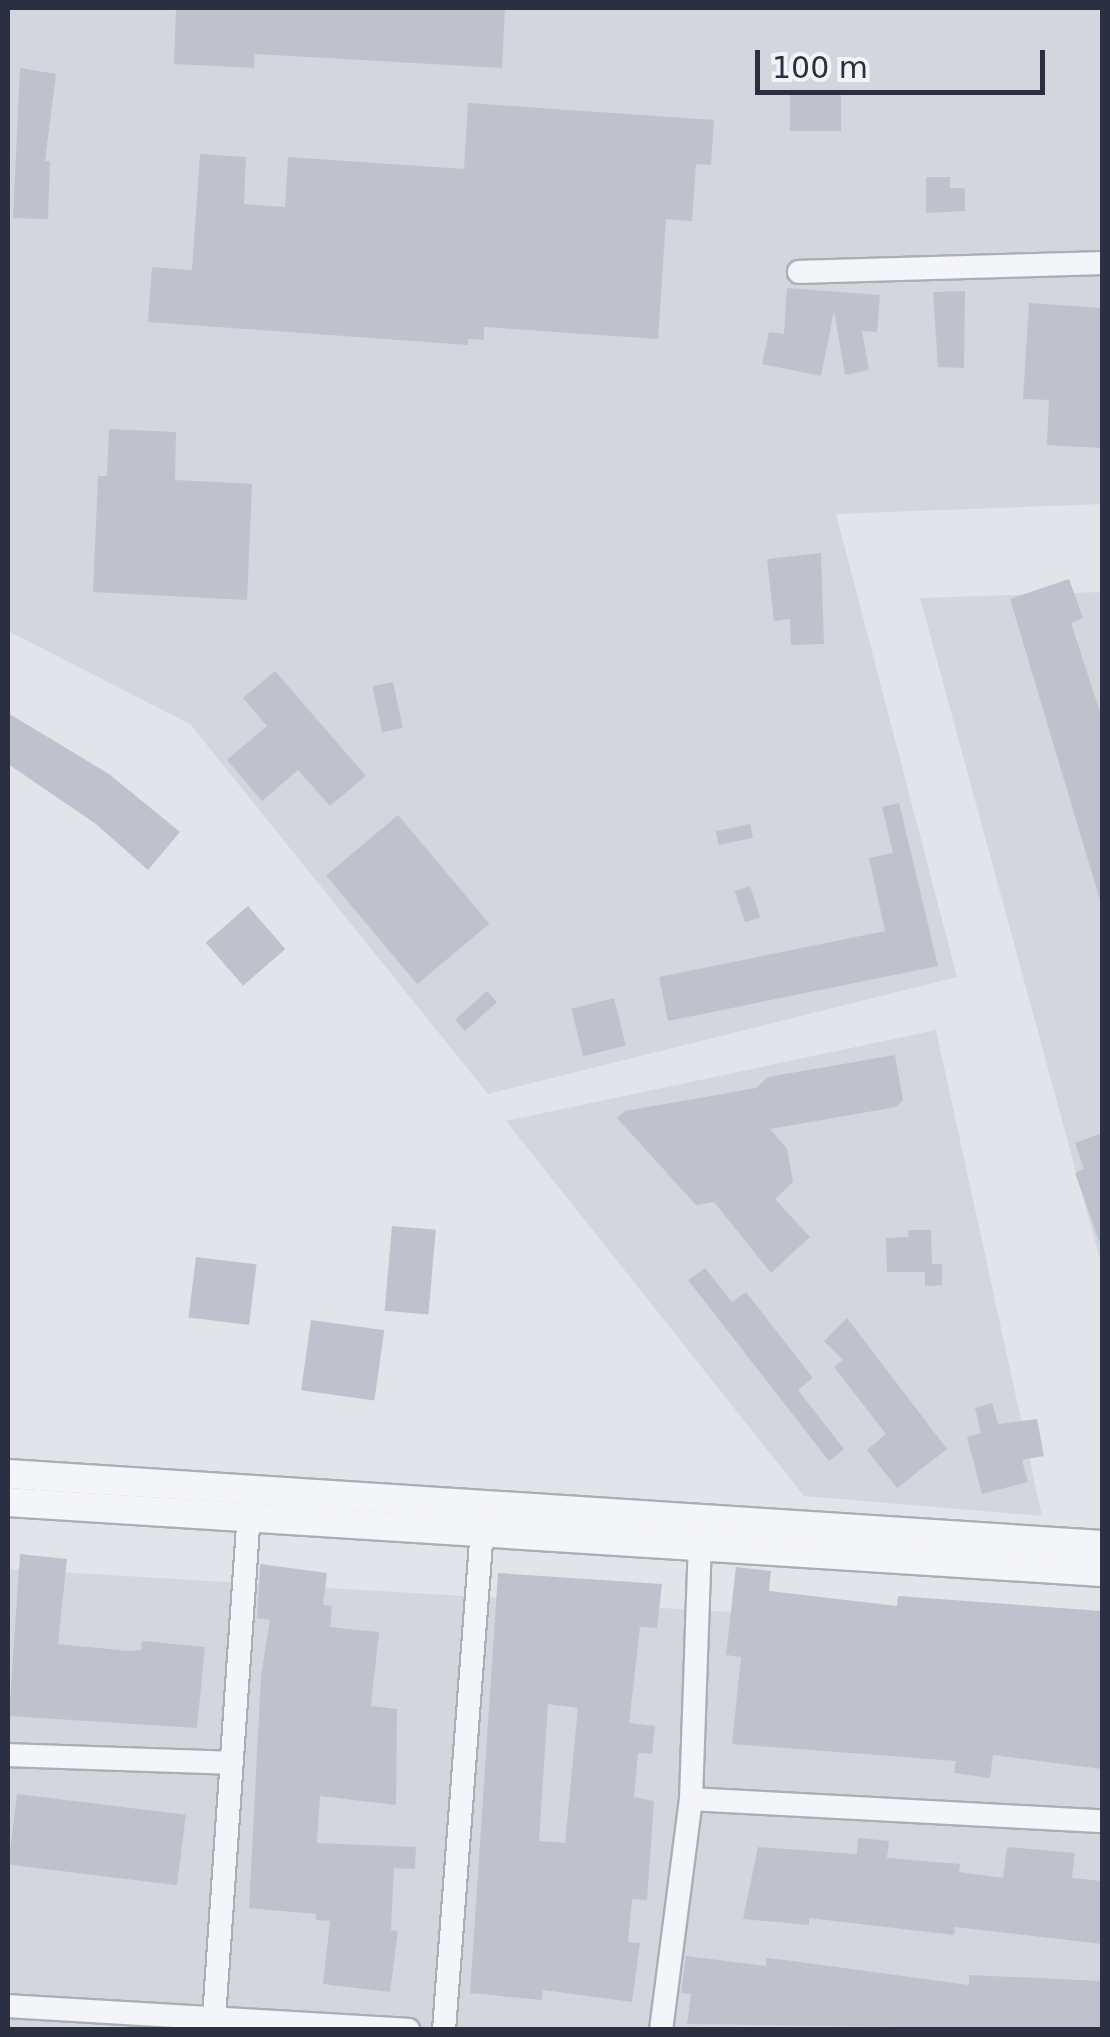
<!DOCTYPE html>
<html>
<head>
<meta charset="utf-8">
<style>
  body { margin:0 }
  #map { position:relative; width:1110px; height:2037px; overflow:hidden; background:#e2e4ea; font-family:"DejaVu Sans",sans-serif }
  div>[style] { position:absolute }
  .built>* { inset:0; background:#d4d6de }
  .building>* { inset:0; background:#bfc2cc; transform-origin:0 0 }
  .roads { filter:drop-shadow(2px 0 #abaeb7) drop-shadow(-2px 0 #abaeb7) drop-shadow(0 2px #abaeb7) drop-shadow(0 -2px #abaeb7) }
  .minor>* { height:22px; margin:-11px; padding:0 11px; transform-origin:11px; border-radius:11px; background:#f4f5f8 }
  .tertiary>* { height:28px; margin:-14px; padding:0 14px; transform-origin:14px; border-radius:14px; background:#f4f5f8 }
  span { translate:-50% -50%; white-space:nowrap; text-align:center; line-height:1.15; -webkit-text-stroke:8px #f1f3f7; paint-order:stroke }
  .frame { position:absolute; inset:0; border:10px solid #2a2f41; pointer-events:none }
  .scale { position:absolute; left:755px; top:50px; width:290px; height:45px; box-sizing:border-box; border:5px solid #2a2f41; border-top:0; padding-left:12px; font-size:30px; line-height:35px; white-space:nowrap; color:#2a2f41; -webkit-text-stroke:8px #f1f3f7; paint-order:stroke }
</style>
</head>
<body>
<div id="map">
  <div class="built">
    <div style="clip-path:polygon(8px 8px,1102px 8px,1102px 504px,836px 514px,957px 977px,488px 1094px,190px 724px,8px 631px)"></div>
    <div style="clip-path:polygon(1102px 592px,1102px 1267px,920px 598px)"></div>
    <div style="clip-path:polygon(936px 1030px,1042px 1516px,804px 1496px,506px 1121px)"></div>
    <div style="clip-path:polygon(8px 1569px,1102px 1634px,1102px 2029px,8px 2029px)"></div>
  </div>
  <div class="building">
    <div style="clip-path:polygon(176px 8px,505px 8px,502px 68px,255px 54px,254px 68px,174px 64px)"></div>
    <div style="clip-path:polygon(20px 68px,56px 74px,45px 161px,50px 161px,48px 219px,13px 218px)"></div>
    <div style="left:841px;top:94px;width:37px;height:51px;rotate:90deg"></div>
    <div style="clip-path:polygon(468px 103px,714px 120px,711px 165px,696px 164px,692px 221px,666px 219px,658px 339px,484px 327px,484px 340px,468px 339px,468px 345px,148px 322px,152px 267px,192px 270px,200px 154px,246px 157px,244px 204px,285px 207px,288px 157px,464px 169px)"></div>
    <div style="clip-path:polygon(926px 177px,950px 177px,950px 188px,965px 188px,965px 211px,926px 213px)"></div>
    <div style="clip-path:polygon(787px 288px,880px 295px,877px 332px,862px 331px,869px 370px,845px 375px,834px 311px,821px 376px,762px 364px,769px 332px,784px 334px)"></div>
    <div style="clip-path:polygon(965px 291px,964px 368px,938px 367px,933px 292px)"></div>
    <div style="clip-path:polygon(1029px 303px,1102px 308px,1102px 448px,1047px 445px,1049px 400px,1023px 399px)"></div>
    <div style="clip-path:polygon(109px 429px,176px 432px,175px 480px,252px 484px,247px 600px,93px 592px,98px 476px,107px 476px)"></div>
    <div style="clip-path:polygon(821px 553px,824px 644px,791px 645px,790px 619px,774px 621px,767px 559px)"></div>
    <div style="clip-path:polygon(1069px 579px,1083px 618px,1071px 623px,1102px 718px,1100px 900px,1010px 599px)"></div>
    <div style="clip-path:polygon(275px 671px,366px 776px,330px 806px,298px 770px,262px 801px,227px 760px,267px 726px,243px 698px)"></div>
    <div style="left:393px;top:682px;width:47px;height:21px;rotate:78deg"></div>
    <div style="clip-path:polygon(8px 713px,109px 774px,180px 832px,148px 870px,96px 824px,8px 764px)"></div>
    <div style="clip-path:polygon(899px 803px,938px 966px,668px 1021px,659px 977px,885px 931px,869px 858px,893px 853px,882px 807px)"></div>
    <div style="left:398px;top:815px;width:142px;height:94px;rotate:50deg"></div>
    <div style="left:750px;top:824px;width:14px;height:35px;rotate:78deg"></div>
    <div style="left:750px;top:886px;width:33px;height:16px;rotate:72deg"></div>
    <div style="left:248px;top:906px;width:57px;height:56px;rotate:49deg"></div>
    <div style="left:487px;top:991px;width:15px;height:43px;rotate:48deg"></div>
    <div style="left:614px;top:998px;width:49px;height:44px;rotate:76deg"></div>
    <div style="clip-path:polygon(895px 1055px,903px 1100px,896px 1107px,770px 1129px,787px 1149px,793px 1182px,775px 1199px,810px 1237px,771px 1273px,714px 1202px,696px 1205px,617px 1118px,625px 1111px,756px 1088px,768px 1077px)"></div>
    <div style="clip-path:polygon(1102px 1133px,1102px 1244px,1100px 1244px,1075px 1173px,1084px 1169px,1075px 1143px)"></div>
    <div style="left:392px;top:1226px;width:44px;height:85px;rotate:5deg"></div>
    <div style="clip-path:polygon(908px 1230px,931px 1230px,932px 1264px,942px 1264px,942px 1285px,925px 1286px,925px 1272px,887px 1272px,886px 1238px,909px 1237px)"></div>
    <div style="left:196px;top:1257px;width:61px;height:61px;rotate:7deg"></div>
    <div style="clip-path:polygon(705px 1268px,732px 1302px,746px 1292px,813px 1378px,798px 1390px,844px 1449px,829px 1461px,688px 1280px)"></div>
    <div style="clip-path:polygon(847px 1318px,947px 1449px,897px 1488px,867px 1450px,886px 1434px,834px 1367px,843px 1360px,824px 1341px)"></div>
    <div style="left:311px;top:1320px;width:74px;height:71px;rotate:8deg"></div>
    <div style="clip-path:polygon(992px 1403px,998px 1424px,1037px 1419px,1044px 1456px,1022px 1460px,1028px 1482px,982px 1494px,967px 1437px,981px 1433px,975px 1408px)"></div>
    <div style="clip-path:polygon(20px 1554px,67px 1559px,58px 1644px,129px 1651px,141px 1650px,142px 1641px,205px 1647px,197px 1728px,9px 1716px)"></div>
    <div style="clip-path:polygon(260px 1564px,327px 1573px,323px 1605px,332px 1606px,330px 1627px,379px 1632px,371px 1706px,397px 1709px,396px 1805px,320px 1796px,317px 1843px,416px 1847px,415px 1869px,394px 1868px,391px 1930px,398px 1931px,390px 1992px,323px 1984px,330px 1921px,316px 1920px,316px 1914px,249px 1908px,261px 1676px,270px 1620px,257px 1618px)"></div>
    <div style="clip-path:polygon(736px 1567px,771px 1571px,769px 1591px,897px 1606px,898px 1596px,1102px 1611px,1102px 1769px,993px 1755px,990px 1778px,954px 1773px,956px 1761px,732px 1744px,741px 1657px,726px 1655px)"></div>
    <div style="clip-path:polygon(evenodd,498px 1573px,662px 1584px,657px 1628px,640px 1627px,629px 1723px,655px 1726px,652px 1754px,638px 1753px,634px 1797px,654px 1801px,647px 1900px,632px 1899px,628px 1942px,640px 1943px,632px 2002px,543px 1990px,542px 2000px,470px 1993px,498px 1573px,548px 1704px,578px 1708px,565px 1843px,539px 1841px,548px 1704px)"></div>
    <div style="left:17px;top:1794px;width:170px;height:71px;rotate:7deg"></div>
    <div style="clip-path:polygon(858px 1838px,889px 1841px,887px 1858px,960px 1864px,959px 1872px,1003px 1878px,1007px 1847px,1075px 1853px,1072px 1878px,1102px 1881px,1102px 1944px,955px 1927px,954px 1935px,809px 1918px,809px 1925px,743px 1919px,758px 1847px,857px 1854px)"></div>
    <div style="clip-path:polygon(686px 1956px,766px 1966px,766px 1958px,785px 1960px,969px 1985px,969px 1975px,1102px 1981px,1102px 2030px,687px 2024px,691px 1994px,681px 1993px)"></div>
  </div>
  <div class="roads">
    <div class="minor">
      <div style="left:799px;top:272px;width:303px;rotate:-1.7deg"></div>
      <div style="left:8px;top:1755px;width:224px;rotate:2deg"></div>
      <div style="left:691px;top:1799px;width:412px;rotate:3.1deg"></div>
      <div style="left:8px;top:2006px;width:401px;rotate:3.4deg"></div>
      <div style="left:214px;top:2018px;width:506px;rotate:-86.04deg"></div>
      <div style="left:444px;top:2030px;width:502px;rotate:-85.66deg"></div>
      <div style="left:661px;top:2030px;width:233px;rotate:-82.6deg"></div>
      <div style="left:691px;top:1799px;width:255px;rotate:-88deg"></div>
    </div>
    <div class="tertiary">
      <div style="left:8px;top:1474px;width:1096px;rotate:3.71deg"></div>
      <div style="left:8px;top:1502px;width:1096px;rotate:3.66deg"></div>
    </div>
  </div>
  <div class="frame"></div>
  <div class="scale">100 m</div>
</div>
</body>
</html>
